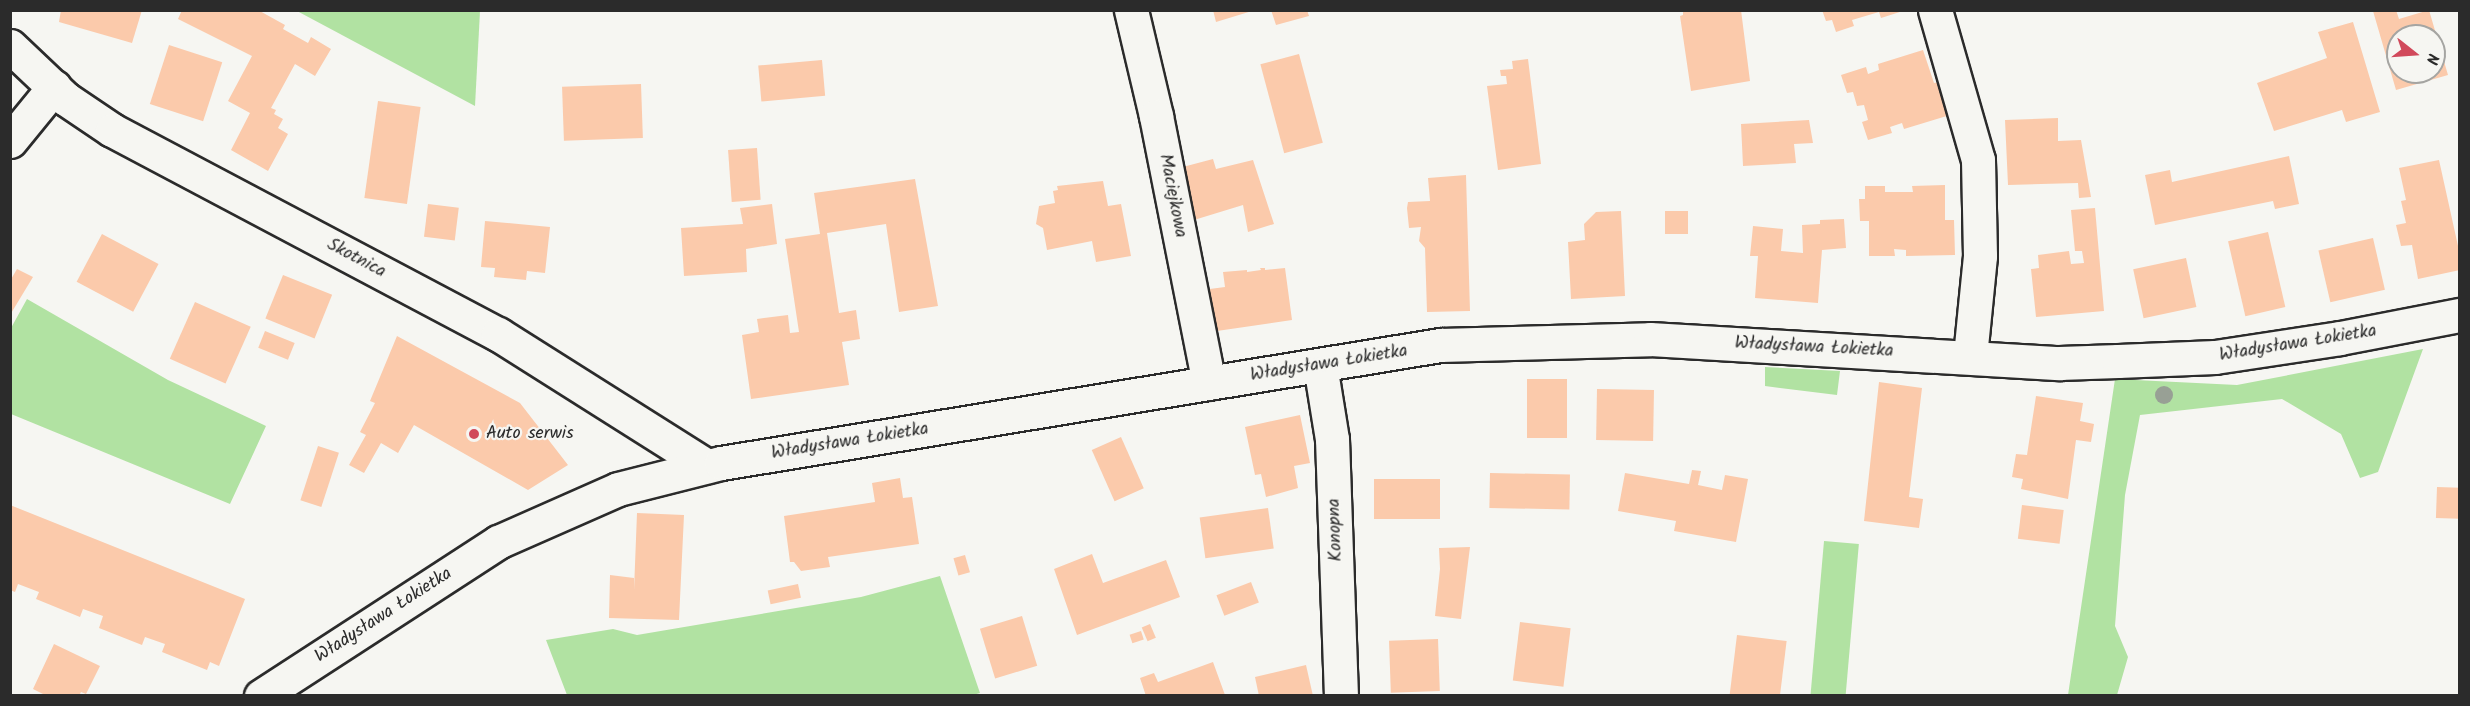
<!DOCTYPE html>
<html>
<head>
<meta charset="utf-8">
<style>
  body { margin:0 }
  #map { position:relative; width:2470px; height:706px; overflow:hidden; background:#f6f6f2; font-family:Kalam,sans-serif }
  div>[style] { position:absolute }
  .green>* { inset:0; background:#b1e2a2; transform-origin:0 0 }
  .building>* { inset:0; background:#fbcaab; transform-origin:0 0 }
  .roads { filter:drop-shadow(2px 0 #2b2b2b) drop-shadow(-2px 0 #2b2b2b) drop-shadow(0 2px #2b2b2b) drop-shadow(0 -2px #2b2b2b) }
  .minor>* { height:33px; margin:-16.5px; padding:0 16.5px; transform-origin:16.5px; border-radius:16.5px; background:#f6f6f2 }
  .trees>* { width:18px; height:18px; margin:-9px; border-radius:50%; background:#98a095 }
  .dots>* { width:16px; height:16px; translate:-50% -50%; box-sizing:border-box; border:3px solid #f6f6f2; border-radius:50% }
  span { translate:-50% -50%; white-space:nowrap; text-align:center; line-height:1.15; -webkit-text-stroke:4.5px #f6f6f2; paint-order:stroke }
  .street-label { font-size:18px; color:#2b2b2b }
  .poi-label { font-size:18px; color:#2b2b2b }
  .left { translate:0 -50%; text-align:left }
  .frame { position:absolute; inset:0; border:12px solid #2b2b2b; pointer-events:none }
  .north { position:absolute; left:2386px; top:24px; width:60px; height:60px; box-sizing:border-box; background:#f6f6f2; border:2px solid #a5a5a2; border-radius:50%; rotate:107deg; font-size:16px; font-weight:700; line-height:24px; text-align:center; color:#2b2b2b }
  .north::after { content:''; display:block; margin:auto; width:21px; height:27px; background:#d1495b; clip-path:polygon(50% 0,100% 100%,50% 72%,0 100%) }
</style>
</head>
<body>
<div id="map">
  <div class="green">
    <div style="clip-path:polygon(297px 11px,480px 11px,475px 106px)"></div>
    <div style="clip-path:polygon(27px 299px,168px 380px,266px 426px,230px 504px,11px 414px,11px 328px)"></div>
    <div style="clip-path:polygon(2423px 349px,2378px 472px,2360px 478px,2341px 434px,2282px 399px,2140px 415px,2125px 495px,2115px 626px,2128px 657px,2117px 695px,2068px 695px,2115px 379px,2237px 385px)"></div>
    <div style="clip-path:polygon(1765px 367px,1840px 371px,1837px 395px,1765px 386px)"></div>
    <div style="left:1824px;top:541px;width:35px;height:155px;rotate:5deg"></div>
    <div style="clip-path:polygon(940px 576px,980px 693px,973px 695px,567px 695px,546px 640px,613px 629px,637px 635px,861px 597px)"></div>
  </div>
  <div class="building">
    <div style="clip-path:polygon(61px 10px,142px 10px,132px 43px,59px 22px)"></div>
    <div style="clip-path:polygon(182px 10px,258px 10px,285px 25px,283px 29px,308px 43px,311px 37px,331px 49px,315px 76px,295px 64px,271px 108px,276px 110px,274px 114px,283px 119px,278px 128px,288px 134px,268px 171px,231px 150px,250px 113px,228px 101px,252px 56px,178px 19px)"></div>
    <div style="clip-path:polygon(1213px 10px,1252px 10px,1252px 11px,1216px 22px)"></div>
    <div style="clip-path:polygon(1271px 10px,1307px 10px,1309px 16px,1276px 25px)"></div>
    <div style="clip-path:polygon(1683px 10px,1741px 10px,1750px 81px,1691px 91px,1680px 16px,1683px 15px)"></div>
    <div style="clip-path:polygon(1822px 10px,1903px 10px,1903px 11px,1881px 18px,1879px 12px,1852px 20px,1854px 26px,1836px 32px,1832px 20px,1826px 21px)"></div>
    <div style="clip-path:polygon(evenodd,2396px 10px,2399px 19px,2429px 10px,2448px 75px,2396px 90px,2373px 11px,2396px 10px,2398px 36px,2434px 36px,2434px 72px,2398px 72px,2398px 36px)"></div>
    <div style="clip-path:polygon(2353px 22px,2380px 112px,2346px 122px,2342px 110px,2274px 131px,2257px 83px,2327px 58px,2318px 32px)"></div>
    <div style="left:169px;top:45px;width:56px;height:62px;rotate:18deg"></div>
    <div style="clip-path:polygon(1923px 50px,1934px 83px,1940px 82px,1950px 115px,1904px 129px,1902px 123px,1890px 127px,1892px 133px,1868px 140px,1862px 122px,1868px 120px,1864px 105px,1857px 106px,1853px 92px,1847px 93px,1841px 75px,1866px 67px,1868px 74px,1879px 70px,1878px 64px)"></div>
    <div style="left:1299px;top:54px;width:92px;height:40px;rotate:75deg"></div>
    <div style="clip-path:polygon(1528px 59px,1541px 164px,1498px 170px,1487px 86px,1507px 84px,1506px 76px,1501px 76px,1500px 70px,1513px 69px,1512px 61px)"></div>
    <div style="left:822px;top:60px;width:36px;height:64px;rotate:85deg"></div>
    <div style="left:641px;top:84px;width:54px;height:79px;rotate:88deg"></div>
    <div style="left:378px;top:101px;width:43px;height:98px;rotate:8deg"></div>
    <div style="clip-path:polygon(2058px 118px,2058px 141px,2081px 140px,2091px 197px,2079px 198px,2078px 183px,2008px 185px,2005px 120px)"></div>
    <div style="clip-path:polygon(1809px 120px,1813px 143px,1794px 144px,1796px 163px,1743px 166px,1741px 124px)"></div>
    <div style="left:757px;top:148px;width:52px;height:29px;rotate:86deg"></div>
    <div style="clip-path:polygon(2289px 156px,2299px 204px,2275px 209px,2273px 201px,2155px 225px,2145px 175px,2170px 170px,2172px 182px)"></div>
    <div style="clip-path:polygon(1213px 159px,1216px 169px,1253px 160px,1274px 224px,1248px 232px,1243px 205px,1194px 220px,1179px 168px)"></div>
    <div style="clip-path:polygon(2439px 160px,2460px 255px,2460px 270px,2418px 279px,2412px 245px,2401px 246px,2396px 225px,2406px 223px,2401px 201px,2406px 200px,2399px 168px)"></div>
    <div style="clip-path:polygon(1466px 175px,1470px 311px,1427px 312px,1425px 248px,1419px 241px,1421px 227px,1409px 228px,1407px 208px,1408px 202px,1430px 201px,1428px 178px)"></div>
    <div style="clip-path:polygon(915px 179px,938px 306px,899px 312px,886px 224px,827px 233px,839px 313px,856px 310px,860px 339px,842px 342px,849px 385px,751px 399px,742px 335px,759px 332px,757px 319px,788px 315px,790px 333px,799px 332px,785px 239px,820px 234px,814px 193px)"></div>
    <div style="clip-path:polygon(1103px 181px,1108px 206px,1121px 204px,1131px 256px,1096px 262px,1092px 241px,1047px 250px,1043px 228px,1036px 224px,1039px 206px,1055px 203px,1053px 191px,1058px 190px,1057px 186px)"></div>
    <div style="clip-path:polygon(1945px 185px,1945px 220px,1954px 220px,1955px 255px,1906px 256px,1906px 250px,1894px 249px,1895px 256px,1869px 256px,1869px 221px,1860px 221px,1859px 199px,1865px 199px,1865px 186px,1885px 186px,1885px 192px,1913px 192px,1912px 186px)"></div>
    <div style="left:428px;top:204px;width:31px;height:33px;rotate:7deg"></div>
    <div style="clip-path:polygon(772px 204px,777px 244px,746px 249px,747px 272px,684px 276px,681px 228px,743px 224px,740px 208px)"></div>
    <div style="clip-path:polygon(2095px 208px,2104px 311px,2036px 317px,2031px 269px,2039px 268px,2038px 255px,2069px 251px,2071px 264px,2084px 263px,2082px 251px,2075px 251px,2071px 210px)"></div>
    <div style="clip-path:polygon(1621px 211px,1625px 296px,1571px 299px,1568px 242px,1585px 240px,1584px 224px,1596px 212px)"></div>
    <div style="left:1665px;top:211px;width:23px;height:23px"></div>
    <div style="clip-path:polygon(1844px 219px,1846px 248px,1822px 250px,1818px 303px,1755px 298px,1758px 256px,1750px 256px,1753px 226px,1783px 229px,1781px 251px,1803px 253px,1802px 225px,1820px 224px,1820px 220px)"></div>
    <div style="clip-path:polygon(485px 221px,550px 227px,545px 273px,527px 271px,526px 280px,494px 277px,495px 268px,481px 267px)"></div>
    <div style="left:2268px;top:232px;width:77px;height:41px;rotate:77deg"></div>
    <div style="left:102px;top:234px;width:64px;height:54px;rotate:28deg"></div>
    <div style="left:2373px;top:238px;width:53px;height:56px;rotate:77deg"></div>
    <div style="left:2186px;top:258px;width:50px;height:54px;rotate:78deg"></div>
    <div style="clip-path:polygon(1260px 268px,1265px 268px,1265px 270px,1285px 268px,1292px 320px,1210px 332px,1202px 290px,1225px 287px,1223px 272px,1247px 270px,1247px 272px,1261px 270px)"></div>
    <div style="clip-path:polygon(17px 269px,33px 277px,10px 315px,10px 281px)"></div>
    <div style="left:283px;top:275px;width:53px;height:47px;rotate:22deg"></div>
    <div style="left:195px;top:302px;width:61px;height:62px;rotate:24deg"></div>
    <div style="left:265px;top:331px;width:32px;height:18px;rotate:22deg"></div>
    <div style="clip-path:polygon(397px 336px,520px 403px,568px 465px,528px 490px,414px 425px,398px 453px,381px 443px,364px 473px,349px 465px,366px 435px,360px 432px,375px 403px,370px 401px)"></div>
    <div style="left:1567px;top:379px;width:59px;height:40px;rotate:90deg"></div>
    <div style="clip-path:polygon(1879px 382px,1922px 388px,1909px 497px,1923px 499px,1919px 528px,1864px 521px)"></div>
    <div style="left:1597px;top:389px;width:57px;height:51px;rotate:1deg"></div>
    <div style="clip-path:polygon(2036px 396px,2083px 403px,2080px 421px,2094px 424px,2091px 442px,2076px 440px,2068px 499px,2021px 489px,2023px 479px,2012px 477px,2016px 454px,2027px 455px)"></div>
    <div style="clip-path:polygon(1300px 415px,1310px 463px,1294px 466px,1298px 488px,1266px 497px,1261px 474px,1255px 475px,1245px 427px)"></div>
    <div style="left:1121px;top:437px;width:56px;height:32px;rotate:66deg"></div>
    <div style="left:318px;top:446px;width:22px;height:57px;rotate:18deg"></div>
    <div style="clip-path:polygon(1692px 470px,1701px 471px,1698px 485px,1722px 490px,1725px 475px,1748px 479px,1736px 542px,1674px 531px,1676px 521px,1618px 511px,1625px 473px,1689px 484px)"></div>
    <div style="left:1490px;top:473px;width:80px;height:35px;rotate:1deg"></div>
    <div style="clip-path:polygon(900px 478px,903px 498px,912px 497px,919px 544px,828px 557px,830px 567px,801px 571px,794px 562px,790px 562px,784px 516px,875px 502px,872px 483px)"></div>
    <div style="left:1374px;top:479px;width:66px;height:40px"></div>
    <div style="left:2437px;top:487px;width:23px;height:31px;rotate:2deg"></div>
    <div style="clip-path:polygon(10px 505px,245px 599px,219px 666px,210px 662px,207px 670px,162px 652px,165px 644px,145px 637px,142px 645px,99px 628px,103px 616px,83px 609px,80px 617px,36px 599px,39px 592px,18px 584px,15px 592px,10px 590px)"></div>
    <div style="left:2022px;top:505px;width:42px;height:34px;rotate:7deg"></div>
    <div style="left:1268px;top:508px;width:41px;height:69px;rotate:82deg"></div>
    <div style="clip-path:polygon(637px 513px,684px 515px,679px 620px,609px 618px,610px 575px,634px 578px,634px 590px)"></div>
    <div style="clip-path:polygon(1470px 547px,1461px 619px,1435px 616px,1440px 569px,1439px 548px)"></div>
    <div style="clip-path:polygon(1092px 554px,1103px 583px,1166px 560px,1180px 597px,1077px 635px,1054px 569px)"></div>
    <div style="left:965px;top:555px;width:18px;height:12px;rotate:74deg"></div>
    <div style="left:1251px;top:582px;width:22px;height:37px;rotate:69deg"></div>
    <div style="left:798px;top:584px;width:14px;height:31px;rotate:78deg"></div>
    <div style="left:1022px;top:616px;width:52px;height:44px;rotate:73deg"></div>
    <div style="left:1520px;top:622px;width:51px;height:59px;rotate:7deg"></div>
    <div style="left:1150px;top:624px;width:15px;height:9px;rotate:67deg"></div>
    <div style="left:1141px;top:631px;width:9px;height:12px;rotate:72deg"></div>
    <div style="left:1737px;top:635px;width:50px;height:60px;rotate:7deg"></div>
    <div style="left:1438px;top:639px;width:52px;height:49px;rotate:88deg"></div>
    <div style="clip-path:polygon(54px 644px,100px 666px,86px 694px,81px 692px,79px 696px,47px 696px,33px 689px)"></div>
    <div style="clip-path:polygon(1213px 662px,1225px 695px,1146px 696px,1140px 678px,1154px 673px,1158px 682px)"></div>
    <div style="clip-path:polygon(1306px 665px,1313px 696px,1259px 696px,1255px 677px)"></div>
  </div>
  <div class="roads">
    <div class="minor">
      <div style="left:1131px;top:10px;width:109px;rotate:76.7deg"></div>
      <div style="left:1156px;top:116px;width:272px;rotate:78.8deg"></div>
      <div style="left:1935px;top:10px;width:156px;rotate:74deg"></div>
      <div style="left:1978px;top:160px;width:96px;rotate:88.8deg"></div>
      <div style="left:1980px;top:256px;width:100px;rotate:95.7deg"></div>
      <div style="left:10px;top:46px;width:77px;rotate:43.4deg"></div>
      <div style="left:66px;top:99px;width:55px;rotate:34deg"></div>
      <div style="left:112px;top:130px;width:437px;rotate:27.9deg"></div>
      <div style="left:498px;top:334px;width:247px;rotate:32.3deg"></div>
      <div style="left:10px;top:141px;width:70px;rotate:-50.8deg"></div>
      <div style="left:1320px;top:365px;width:75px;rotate:80.8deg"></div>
      <div style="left:1332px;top:439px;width:257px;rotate:88deg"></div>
      <div style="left:261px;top:696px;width:283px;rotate:-33deg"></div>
      <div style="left:498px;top:542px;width:131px;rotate:-23.8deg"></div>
      <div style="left:618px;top:489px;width:106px;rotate:-14.2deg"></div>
      <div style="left:721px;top:463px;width:729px;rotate:-9.32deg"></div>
      <div style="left:1440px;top:345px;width:210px;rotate:-1.6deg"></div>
      <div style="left:1650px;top:339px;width:410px;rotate:3.4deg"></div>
      <div style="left:2059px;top:363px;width:59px;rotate:-1.9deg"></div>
      <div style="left:2118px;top:361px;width:97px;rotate:-2.4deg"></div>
      <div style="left:2215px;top:357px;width:126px;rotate:-8.6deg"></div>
      <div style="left:2340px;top:338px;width:122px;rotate:-10.9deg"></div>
    </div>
  </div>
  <div class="trees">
    <div style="left:2164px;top:395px"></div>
  </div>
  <div class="dots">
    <div style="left:474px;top:434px;background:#d1495b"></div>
  </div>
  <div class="street-label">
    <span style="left:1172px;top:196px;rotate:79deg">Maciejkowa</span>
    <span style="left:356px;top:259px;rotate:28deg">Skotnica</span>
    <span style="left:2298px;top:344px;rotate:-9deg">Władysława Łokietka</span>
    <span style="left:1814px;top:348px;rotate:3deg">Władysława Łokietka</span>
    <span style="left:1329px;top:364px;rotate:-9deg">Władysława Łokietka</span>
    <span style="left:850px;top:442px;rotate:-9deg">Władysława Łokietka</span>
    <span style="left:1336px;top:530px;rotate:-92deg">Konopna</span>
    <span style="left:384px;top:616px;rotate:-33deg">Władysława Łokietka</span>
  </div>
  <div class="poi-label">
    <span class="left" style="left:486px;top:434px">Auto serwis</span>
  </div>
  <div class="frame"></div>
  <div class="north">N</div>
</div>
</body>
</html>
